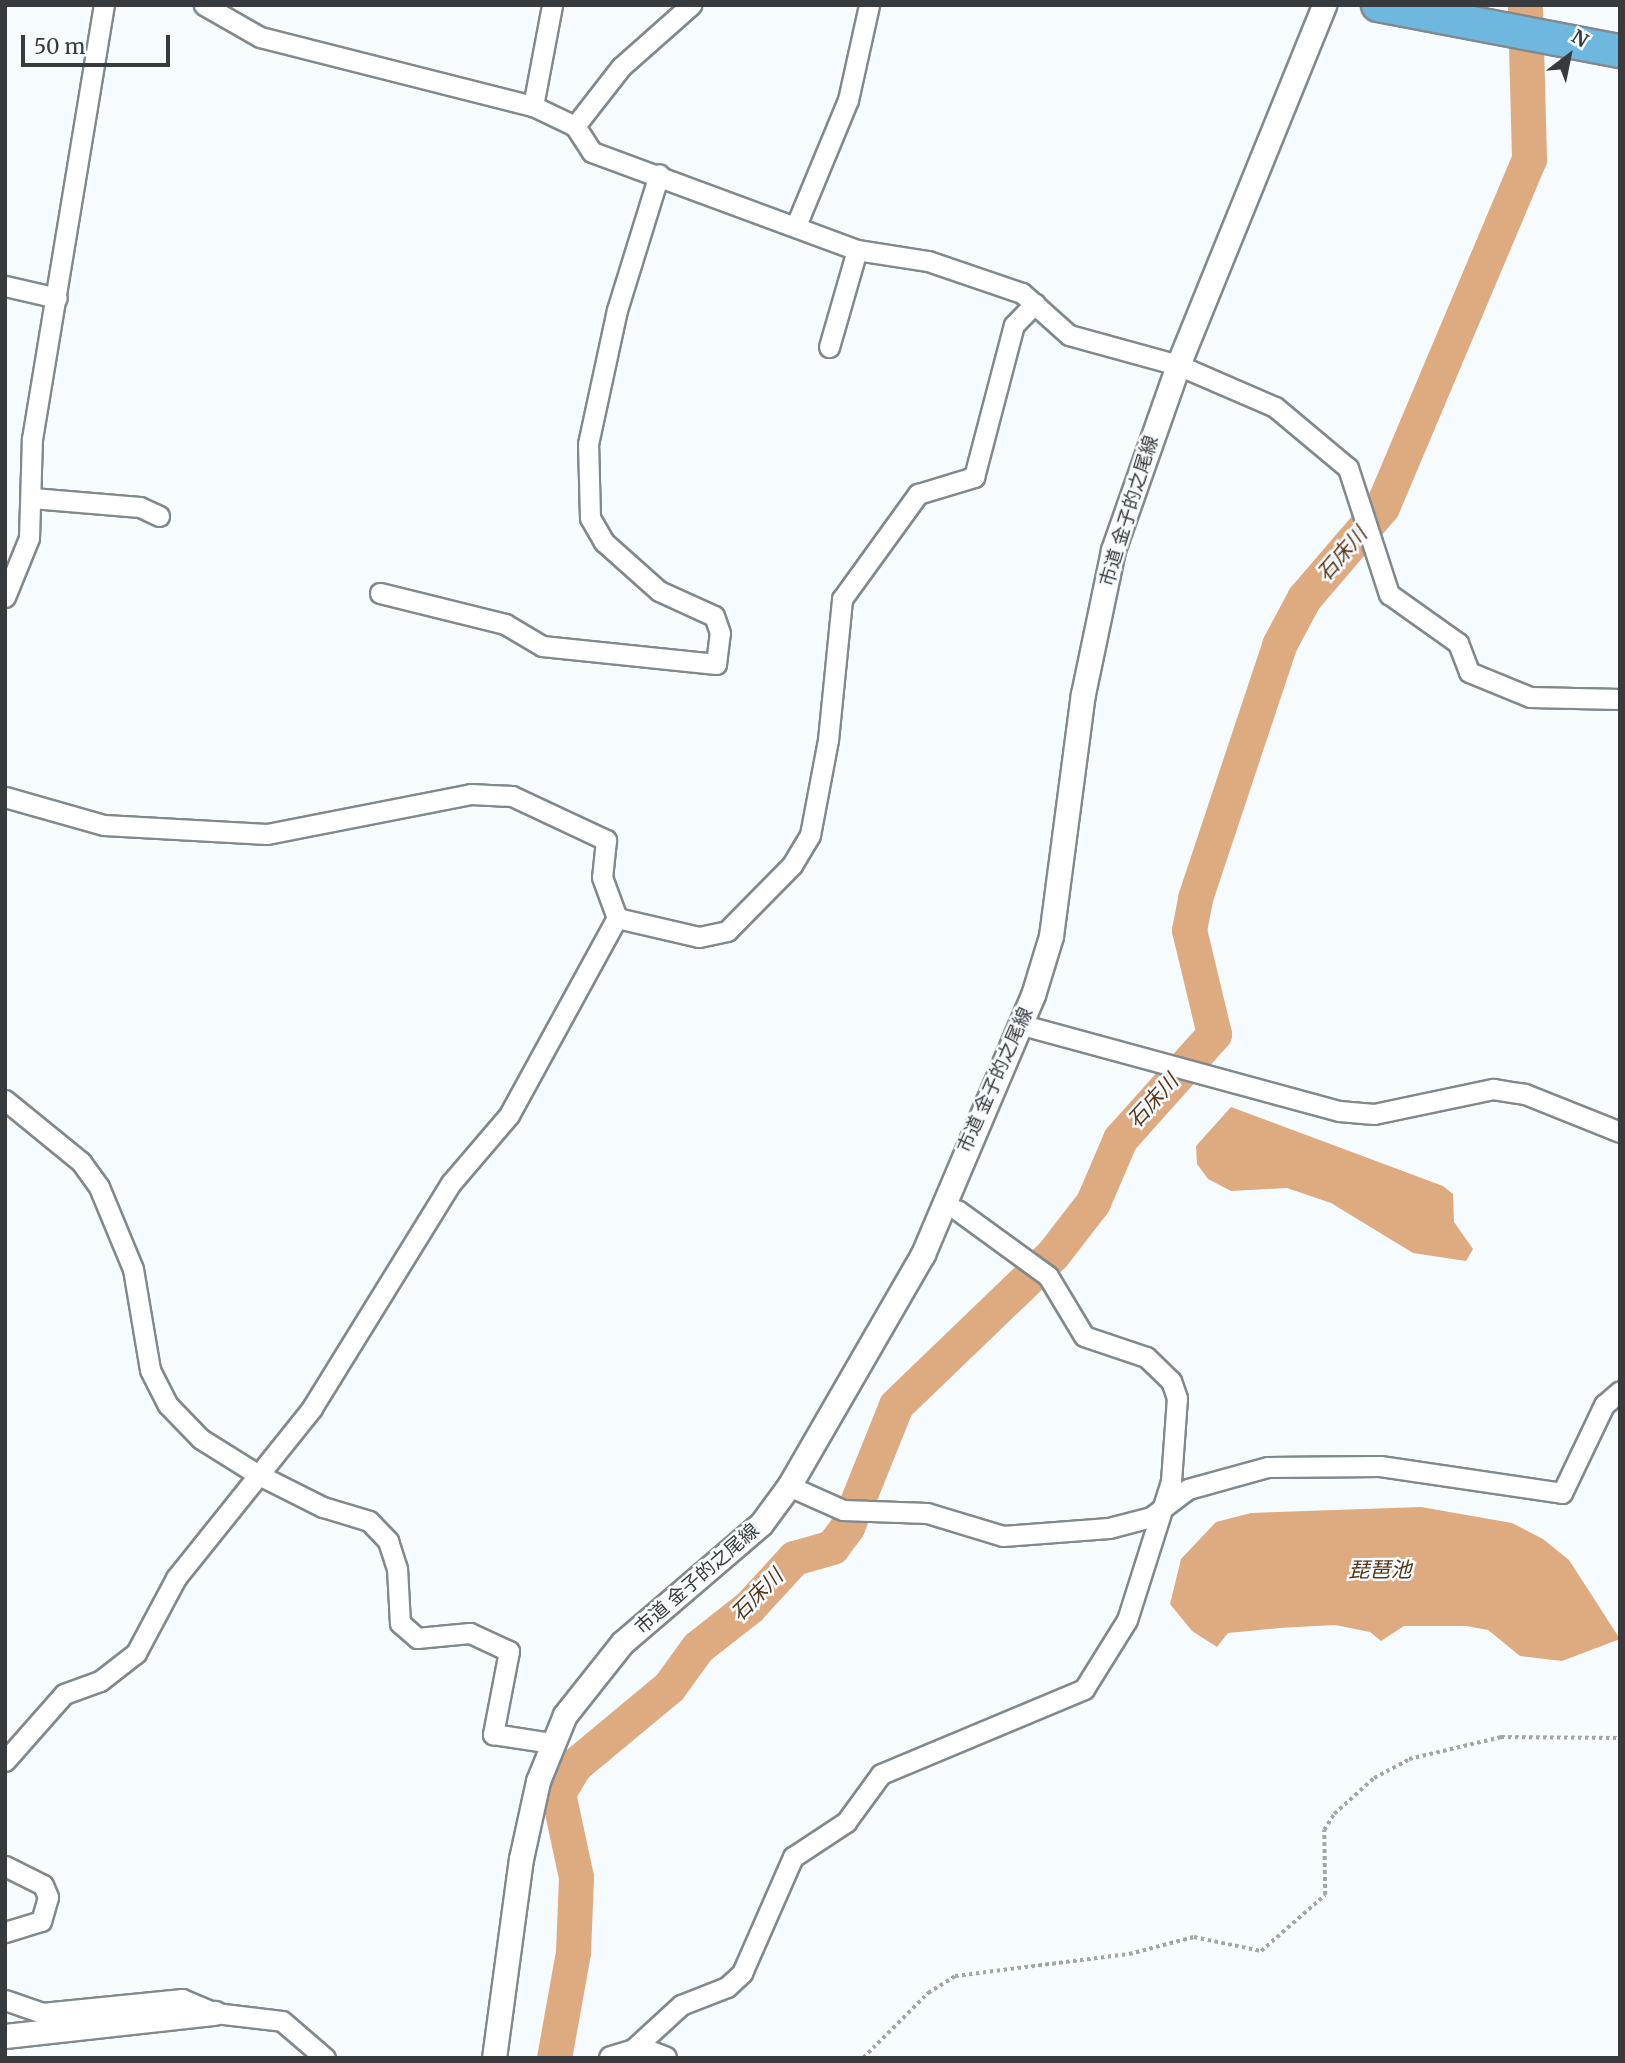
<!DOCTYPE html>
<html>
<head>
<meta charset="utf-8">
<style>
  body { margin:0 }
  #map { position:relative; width:1625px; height:2063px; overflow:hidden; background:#f6fbff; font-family:Merriweather,"Noto Sans JP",serif }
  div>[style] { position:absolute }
  .water>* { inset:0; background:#deab81 }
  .river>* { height:35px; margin:-17.5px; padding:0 17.5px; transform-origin:17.5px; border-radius:17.5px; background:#deab81 }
  .path>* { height:3.5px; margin-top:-1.75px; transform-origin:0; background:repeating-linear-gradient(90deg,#a2a6a9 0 3.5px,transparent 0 7px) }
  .roads { filter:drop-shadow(2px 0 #82898d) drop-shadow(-2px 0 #82898d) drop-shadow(0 2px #82898d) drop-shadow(0 -2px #82898d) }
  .minor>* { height:19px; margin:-9.5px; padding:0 9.5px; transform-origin:9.5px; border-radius:9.5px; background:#fff }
  .tertiary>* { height:23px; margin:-11.5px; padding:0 11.5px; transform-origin:11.5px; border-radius:11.5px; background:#fff }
  .trunk>* { height:32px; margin:-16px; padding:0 16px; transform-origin:16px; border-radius:16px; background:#6eb8e0 }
  span { translate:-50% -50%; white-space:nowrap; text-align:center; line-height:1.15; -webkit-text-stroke:5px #f6fbff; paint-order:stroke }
  .street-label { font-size:19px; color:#383b3d }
  .water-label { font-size:21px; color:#583615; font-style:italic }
  .frame { position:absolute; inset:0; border:7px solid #383b3d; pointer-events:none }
  .north { position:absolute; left:1534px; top:21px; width:70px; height:70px; -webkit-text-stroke:5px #f6fbff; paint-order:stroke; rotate:32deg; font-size:19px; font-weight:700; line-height:28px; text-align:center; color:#383b3d }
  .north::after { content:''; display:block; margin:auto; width:24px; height:32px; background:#383b3d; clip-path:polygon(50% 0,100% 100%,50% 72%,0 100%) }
  .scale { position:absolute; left:21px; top:35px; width:149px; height:32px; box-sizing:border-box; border:4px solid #383b3d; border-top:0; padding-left:9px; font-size:21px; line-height:24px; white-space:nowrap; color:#383b3d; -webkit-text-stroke:5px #f6fbff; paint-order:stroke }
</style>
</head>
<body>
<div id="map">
  <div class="water">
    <div style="clip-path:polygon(1231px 1107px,1443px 1186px,1453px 1194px,1454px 1222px,1473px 1249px,1466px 1261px,1413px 1253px,1331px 1203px,1287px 1188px,1231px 1191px,1208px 1179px,1197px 1164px,1196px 1146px)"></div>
    <div style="clip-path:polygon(1421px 1507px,1512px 1523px,1543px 1539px,1569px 1560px,1620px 1639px,1562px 1661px,1520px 1656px,1488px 1630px,1466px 1626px,1404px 1626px,1381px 1641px,1370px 1632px,1335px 1625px,1279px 1628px,1228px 1633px,1217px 1647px,1192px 1631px,1170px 1604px,1181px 1559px,1216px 1522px,1251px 1513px)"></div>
  </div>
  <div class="river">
    <div style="left:554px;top:2058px;width:108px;rotate:-79.8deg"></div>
    <div style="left:573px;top:1952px;width:75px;rotate:-87.7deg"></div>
    <div style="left:576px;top:1877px;width:86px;rotate:-102.1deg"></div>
    <div style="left:558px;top:1793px;width:33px;rotate:-59deg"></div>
    <div style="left:575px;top:1765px;width:122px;rotate:-39.7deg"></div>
    <div style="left:669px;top:1687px;width:49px;rotate:-54.1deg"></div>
    <div style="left:698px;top:1647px;width:65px;rotate:-38.1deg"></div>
    <div style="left:749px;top:1607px;width:67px;rotate:-47.4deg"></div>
    <div style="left:794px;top:1558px;width:40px;rotate:-16deg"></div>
    <div style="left:832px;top:1547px;width:25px;rotate:-53deg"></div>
    <div style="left:847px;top:1527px;width:131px;rotate:-68.1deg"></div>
    <div style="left:896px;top:1405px;width:218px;rotate:-43.9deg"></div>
    <div style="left:1053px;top:1254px;width:66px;rotate:-52.4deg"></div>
    <div style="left:1093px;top:1202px;width:69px;rotate:-66.8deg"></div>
    <div style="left:1120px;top:1139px;width:141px;rotate:-48.2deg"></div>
    <div style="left:1214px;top:1034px;width:107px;rotate:-103.5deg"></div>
    <div style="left:1189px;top:930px;width:33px;rotate:-79deg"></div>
    <div style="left:1195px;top:898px;width:267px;rotate:-71.6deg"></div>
    <div style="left:1279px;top:645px;width:53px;rotate:-62deg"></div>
    <div style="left:1304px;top:598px;width:120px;rotate:-49.4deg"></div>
    <div style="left:1382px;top:507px;width:378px;rotate:-67.1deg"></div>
    <div style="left:1529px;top:159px;width:154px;rotate:-91.5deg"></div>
  </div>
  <div class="path">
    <div style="left:863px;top:2058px;width:92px;rotate:-45deg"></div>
    <div style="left:928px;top:1993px;width:32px;rotate:-32deg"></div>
    <div style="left:955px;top:1976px;width:175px;rotate:-7.2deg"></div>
    <div style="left:1129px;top:1954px;width:67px;rotate:-14.7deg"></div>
    <div style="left:1194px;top:1937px;width:68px;rotate:11.8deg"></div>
    <div style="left:1261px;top:1951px;width:85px;rotate:-41.2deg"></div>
    <div style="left:1325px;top:1895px;width:65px;rotate:-90.9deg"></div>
    <div style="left:1324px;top:1830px;width:19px;rotate:-58deg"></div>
    <div style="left:1334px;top:1814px;width:54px;rotate:-42deg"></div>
    <div style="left:1374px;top:1778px;width:40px;rotate:-28deg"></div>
    <div style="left:1409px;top:1759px;width:95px;rotate:-13.4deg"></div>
    <div style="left:1501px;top:1737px;width:119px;rotate:0.5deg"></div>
  </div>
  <div class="roads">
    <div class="minor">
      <div style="left:204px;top:5px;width:64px;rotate:29.7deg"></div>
      <div style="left:260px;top:37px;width:282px;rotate:14.2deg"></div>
      <div style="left:533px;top:106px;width:47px;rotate:25.5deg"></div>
      <div style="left:575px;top:126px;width:31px;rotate:57deg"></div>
      <div style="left:592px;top:152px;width:283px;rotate:20.3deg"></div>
      <div style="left:857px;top:250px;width:72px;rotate:8.8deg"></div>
      <div style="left:928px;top:261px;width:99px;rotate:18.8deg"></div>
      <div style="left:1022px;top:293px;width:63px;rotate:41.8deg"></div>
      <div style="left:1069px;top:335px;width:113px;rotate:15.4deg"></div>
      <div style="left:1178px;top:365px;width:106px;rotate:23.4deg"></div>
      <div style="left:1275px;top:407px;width:95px;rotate:39.9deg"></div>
      <div style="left:1348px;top:468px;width:133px;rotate:72deg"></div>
      <div style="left:1389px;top:594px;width:85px;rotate:35.4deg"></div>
      <div style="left:1458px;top:643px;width:31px;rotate:69deg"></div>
      <div style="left:1469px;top:672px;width:66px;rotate:22.3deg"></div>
      <div style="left:1530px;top:697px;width:90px;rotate:1.3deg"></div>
      <div style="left:533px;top:106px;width:103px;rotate:-79.3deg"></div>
      <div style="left:575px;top:126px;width:75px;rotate:-52.1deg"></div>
      <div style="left:621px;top:67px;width:94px;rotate:-41.5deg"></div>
      <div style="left:797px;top:223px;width:133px;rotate:-67.5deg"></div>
      <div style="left:848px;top:100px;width:97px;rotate:-77.5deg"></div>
      <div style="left:5px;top:286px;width:53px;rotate:13deg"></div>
      <div style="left:829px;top:347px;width:101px;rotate:-73.9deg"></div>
      <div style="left:32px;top:498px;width:108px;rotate:4.8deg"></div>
      <div style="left:140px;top:507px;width:21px;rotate:25deg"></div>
      <div style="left:380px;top:593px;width:129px;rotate:13.9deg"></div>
      <div style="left:505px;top:624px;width:43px;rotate:30.7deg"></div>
      <div style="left:542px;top:646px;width:175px;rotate:5.9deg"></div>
      <div style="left:716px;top:664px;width:31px;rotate:-83deg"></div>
      <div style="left:720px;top:633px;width:18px;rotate:-109deg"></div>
      <div style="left:714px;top:616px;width:60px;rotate:-155.6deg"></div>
      <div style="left:659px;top:591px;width:74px;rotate:-138.3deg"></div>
      <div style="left:604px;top:542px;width:28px;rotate:-120deg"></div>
      <div style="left:590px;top:518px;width:74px;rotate:-91.5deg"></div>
      <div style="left:588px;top:444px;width:137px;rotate:-77.8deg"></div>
      <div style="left:617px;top:310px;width:142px;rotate:-72.8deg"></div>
      <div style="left:5px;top:597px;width:64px;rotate:-67.9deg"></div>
      <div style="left:29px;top:538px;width:99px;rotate:-88.3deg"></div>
      <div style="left:32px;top:439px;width:440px;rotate:-80.6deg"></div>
      <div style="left:5px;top:797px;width:103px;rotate:15.8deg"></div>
      <div style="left:104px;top:825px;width:163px;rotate:3.2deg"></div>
      <div style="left:267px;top:834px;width:208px;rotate:-11.1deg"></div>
      <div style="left:471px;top:794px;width:41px;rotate:2.8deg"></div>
      <div style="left:512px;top:796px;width:104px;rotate:25.1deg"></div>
      <div style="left:606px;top:840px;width:37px;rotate:96deg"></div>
      <div style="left:602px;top:877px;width:44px;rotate:69.9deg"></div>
      <div style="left:617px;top:918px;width:84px;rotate:13deg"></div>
      <div style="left:699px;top:937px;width:29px;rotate:-12deg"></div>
      <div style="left:727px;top:931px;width:93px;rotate:-45.4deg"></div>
      <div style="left:792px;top:865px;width:35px;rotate:-59deg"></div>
      <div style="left:810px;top:835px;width:97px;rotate:-79.3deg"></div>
      <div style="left:828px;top:740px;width:142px;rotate:-84.3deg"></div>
      <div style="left:842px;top:599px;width:130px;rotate:-54.1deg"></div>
      <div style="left:918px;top:494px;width:59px;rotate:-16.9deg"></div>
      <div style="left:974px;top:477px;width:157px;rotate:-75.3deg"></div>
      <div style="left:1014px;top:325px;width:30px;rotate:-46deg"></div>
      <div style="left:1019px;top:1024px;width:332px;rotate:15.2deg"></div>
      <div style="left:1339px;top:1111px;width:35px;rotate:5deg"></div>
      <div style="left:1374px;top:1114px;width:122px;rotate:-11.9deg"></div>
      <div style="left:1493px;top:1089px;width:32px;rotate:9deg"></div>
      <div style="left:1525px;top:1094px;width:102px;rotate:21.8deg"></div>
      <div style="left:5px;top:1100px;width:98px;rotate:39.2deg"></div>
      <div style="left:81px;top:1162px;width:31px;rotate:54deg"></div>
      <div style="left:99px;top:1187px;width:89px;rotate:67.5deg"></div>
      <div style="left:133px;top:1269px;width:102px;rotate:80.4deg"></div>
      <div style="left:150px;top:1370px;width:39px;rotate:63deg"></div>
      <div style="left:168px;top:1405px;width:47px;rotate:45.9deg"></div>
      <div style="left:201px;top:1439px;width:66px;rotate:32deg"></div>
      <div style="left:257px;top:1474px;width:74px;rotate:26.6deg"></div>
      <div style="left:323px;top:1507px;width:48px;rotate:16.9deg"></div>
      <div style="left:369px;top:1521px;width:28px;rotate:46deg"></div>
      <div style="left:388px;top:1541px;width:28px;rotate:72deg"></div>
      <div style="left:397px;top:1568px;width:55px;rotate:86.9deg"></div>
      <div style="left:400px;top:1623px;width:23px;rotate:41deg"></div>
      <div style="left:417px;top:1638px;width:53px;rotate:-5.4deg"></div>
      <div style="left:470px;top:1633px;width:43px;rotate:24.8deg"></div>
      <div style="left:509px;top:1651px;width:85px;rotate:100.9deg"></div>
      <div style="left:493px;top:1734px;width:60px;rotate:8.7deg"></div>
      <div style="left:789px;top:1486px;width:59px;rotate:24deg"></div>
      <div style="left:843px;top:1510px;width:84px;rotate:2deg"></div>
      <div style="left:927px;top:1513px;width:79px;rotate:16.8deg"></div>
      <div style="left:1003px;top:1536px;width:106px;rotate:-4.3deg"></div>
      <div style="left:1109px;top:1528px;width:43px;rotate:-14.7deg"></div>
      <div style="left:1151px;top:1517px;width:46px;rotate:-37.1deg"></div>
      <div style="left:1188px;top:1489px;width:83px;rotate:-15.4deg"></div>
      <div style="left:1268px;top:1467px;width:112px;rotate:-0.5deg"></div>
      <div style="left:1380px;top:1466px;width:184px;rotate:8.4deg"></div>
      <div style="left:1562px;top:1493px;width:98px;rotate:-64.5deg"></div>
      <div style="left:1604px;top:1405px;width:21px;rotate:-41deg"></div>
      <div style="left:5px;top:1761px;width:89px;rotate:-48.6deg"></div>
      <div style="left:64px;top:1694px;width:38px;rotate:-20deg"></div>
      <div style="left:100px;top:1681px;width:46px;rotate:-37.9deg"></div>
      <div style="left:136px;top:1653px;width:85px;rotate:-61.9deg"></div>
      <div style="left:176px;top:1578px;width:218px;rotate:-51.3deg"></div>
      <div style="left:312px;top:1408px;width:264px;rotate:-58.3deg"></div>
      <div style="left:451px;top:1183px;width:89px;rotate:-49.5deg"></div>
      <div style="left:509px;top:1115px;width:225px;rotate:-61.3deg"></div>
      <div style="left:5px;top:1866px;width:42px;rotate:26.6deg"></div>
      <div style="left:43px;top:1885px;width:13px;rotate:67deg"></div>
      <div style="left:48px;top:1897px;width:25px;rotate:106deg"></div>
      <div style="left:41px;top:1921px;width:38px;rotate:163deg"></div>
      <div style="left:5px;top:2000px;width:39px;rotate:19deg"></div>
      <div style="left:42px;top:2013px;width:141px;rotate:-5.7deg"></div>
      <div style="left:182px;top:1999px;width:36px;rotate:23deg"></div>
      <div style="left:215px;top:2013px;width:67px;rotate:6.8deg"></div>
      <div style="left:282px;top:2021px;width:57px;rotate:40.7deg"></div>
      <div style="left:631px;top:2051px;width:68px;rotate:-42.6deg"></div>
      <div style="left:681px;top:2005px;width:49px;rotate:-21.4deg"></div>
      <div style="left:727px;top:1987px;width:21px;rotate:-43deg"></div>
      <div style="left:742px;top:1973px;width:127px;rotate:-66.3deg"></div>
      <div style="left:793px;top:1857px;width:64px;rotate:-33.4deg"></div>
      <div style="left:846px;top:1822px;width:59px;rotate:-53.9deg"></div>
      <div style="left:881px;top:1774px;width:220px;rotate:-22.7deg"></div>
      <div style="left:1084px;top:1689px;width:81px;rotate:-58.1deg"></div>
      <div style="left:1127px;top:1620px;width:146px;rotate:-72.4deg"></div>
      <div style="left:1171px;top:1481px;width:83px;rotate:-85.9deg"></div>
      <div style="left:1177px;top:1398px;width:18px;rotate:-109deg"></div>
      <div style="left:1171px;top:1381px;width:35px;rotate:-136deg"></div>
      <div style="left:1146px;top:1357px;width:65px;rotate:-161.3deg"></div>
      <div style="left:1084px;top:1336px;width:70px;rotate:-121deg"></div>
      <div style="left:1048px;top:1276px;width:112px;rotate:-144deg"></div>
    </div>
    <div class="tertiary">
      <div style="left:5px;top:2036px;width:211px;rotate:-6.3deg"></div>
      <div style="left:494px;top:2058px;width:201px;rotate:-82.3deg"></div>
      <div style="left:521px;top:1859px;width:80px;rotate:-77.7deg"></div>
      <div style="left:538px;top:1781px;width:71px;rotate:-67.8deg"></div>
      <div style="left:565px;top:1715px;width:92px;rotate:-51.6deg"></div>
      <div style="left:622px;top:1643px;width:183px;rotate:-40.6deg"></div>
      <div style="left:761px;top:1524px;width:47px;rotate:-53.6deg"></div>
      <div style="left:789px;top:1486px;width:268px;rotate:-60deg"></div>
      <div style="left:923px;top:1254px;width:281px;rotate:-67deg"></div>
      <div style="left:1033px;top:995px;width:62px;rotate:-73deg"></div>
      <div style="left:1051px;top:936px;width:244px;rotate:-82.5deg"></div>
      <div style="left:1083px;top:694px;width:147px;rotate:-78.2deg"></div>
      <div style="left:1113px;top:550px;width:196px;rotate:-70.6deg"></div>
      <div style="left:1178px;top:365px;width:388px;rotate:-67.9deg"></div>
      <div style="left:611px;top:2058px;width:30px;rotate:-17deg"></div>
      <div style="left:640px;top:2049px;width:26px;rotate:21deg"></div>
    </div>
    <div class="trunk">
      <div style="left:1378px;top:5px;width:246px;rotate:10.8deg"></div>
    </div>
  </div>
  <div class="street-label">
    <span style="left:1129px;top:511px;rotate:-73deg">市道 金子的之尾線</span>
    <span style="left:995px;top:1080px;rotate:-66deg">市道 金子的之尾線</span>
    <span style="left:697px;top:1579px;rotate:-41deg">市道 金子的之尾線</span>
  </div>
  <div class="water-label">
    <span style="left:1342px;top:554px;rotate:-49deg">石床川</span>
    <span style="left:1153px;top:1101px;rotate:-48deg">石床川</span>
    <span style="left:1380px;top:1570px">琵琶池</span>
    <span style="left:757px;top:1595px;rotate:-45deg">石床川</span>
  </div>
  <div class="frame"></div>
  <div class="north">N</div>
  <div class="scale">50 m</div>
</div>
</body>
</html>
